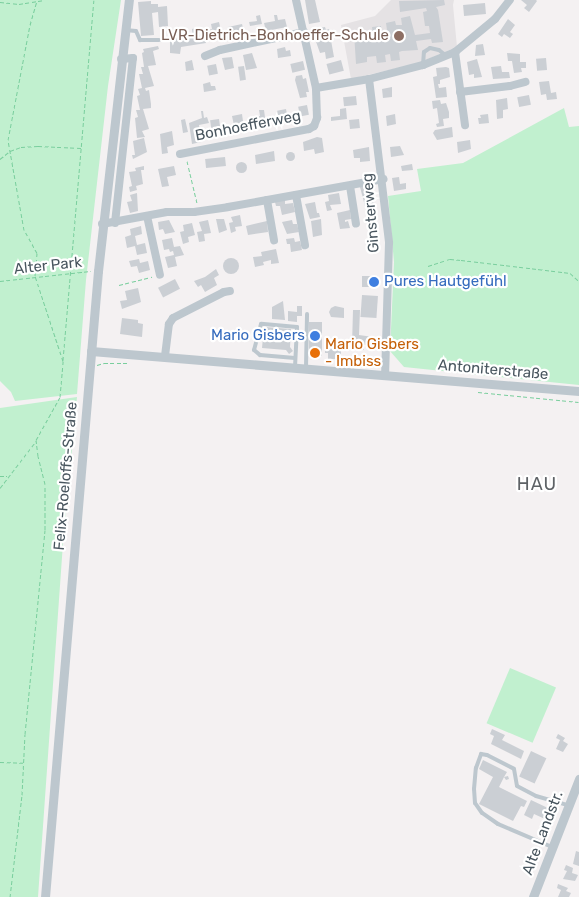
<!DOCTYPE html>
<html>
<head>
<meta charset="utf-8">
<style>
  body { margin:0 }
  #map { position:relative; width:579px; height:897px; overflow:hidden; background:#f4f1f2; font-family:Rubik,sans-serif }
  div>[style] { position:absolute }
  .education>* { inset:0; background:#e5e2e4 }
  .green>* { inset:0; background:#c1f0cf; transform-origin:0 0 }
  .building>* { inset:0; background:#cbcfd4; transform-origin:0 0 }
  .round { border-radius:50% }
  .path>* { height:1px; margin-top:-0.5px; transform-origin:0; background:repeating-linear-gradient(90deg,#79ce9d 0 4px,transparent 0 6.5px) }
  .service>* { height:4px; margin:-2px; padding:0 2px; transform-origin:2px; border-radius:2px; background:#bdc7ce }
  .minor>* { height:8px; margin:-4px; padding:0 4px; transform-origin:4px; border-radius:4px; background:#bdc7ce }
  .tertiary>* { height:9px; margin:-4.5px; padding:0 4.5px; transform-origin:4.5px; border-radius:4.5px; background:#bdc7ce }
  .dots>* { width:14px; height:14px; translate:-50% -50%; box-sizing:border-box; border:2px solid #fff; border-radius:50% }
  span { translate:-50% -50%; white-space:nowrap; text-align:center; line-height:1.15; -webkit-text-stroke:4.5px #fff; paint-order:stroke }
  .education-label { font-size:15px; color:#785e54 }
  .right { translate:-100% -50%; text-align:right }
  .street-label { font-size:15px; color:#49565f }
  .shop-label { font-size:15px; color:#366cbe }
  .left { translate:0 -50%; text-align:left }
  .food-label { font-size:15px; color:#c56008 }
  .quarter-label { font-size:18px; color:#5e6266; letter-spacing:1px }
</style>
</head>
<body>
<div id="map">
  <div class="education">
    <div style="clip-path:polygon(391px 0,454px 0,453px 5px,457px 47px,418px 63px,351px 79px,341px 25px,375px 16px)"></div>
  </div>
  <div class="green">
    <div style="clip-path:polygon(0 0,121px 0,108px 86px,86px 280px,77px 394px,15px 401px,11px 392px,0 381px)"></div>
    <div style="clip-path:polygon(564px 108px,569px 127px,579px 126px,579px 385px,404px 367px,390px 351px,394px 262px,388px 196px,421px 191px,417px 169px,463px 163px)"></div>
    <div style="clip-path:polygon(77px 397px,63px 543px,38px 897px,0 897px,0 408px)"></div>
    <div style="left:510px;top:668px;width:50px;height:60px;rotate:23deg"></div>
  </div>
  <div class="building">
    <div style="clip-path:polygon(305px 0,315px 0,320px 22px,309px 24px)"></div>
    <div style="clip-path:polygon(444px 0,445px 5px,436px 7px,438px 10px,443px 42px,432px 43px,431px 39px,416px 41px,418px 50px,402px 51px,399px 52px,400px 60px,391px 61px,390px 54px,385px 55px,386px 62px,377px 63px,376px 56px,367px 57px,367px 62px,356px 64px,354px 33px,366px 31px,367px 37px,373px 35px,372px 27px,381px 26px,381px 30px,387px 30px,386px 23px,395px 21px,396px 25px,402px 25px,401px 18px,410px 16px,415px 35px,430px 33px,429px 26px,425px 26px,423px 12px,427px 11px,426px 8px,400px 12px,399px 1px)"></div>
    <div style="clip-path:polygon(521px 0,536px 0,537px 1px,529px 12px,524px 8px,527px 5px)"></div>
    <div style="clip-path:polygon(151px 1px,151px 4px,158px 4px,158px 7px,167px 6px,168px 26px,159px 27px,158px 12px,152px 13px,154px 35px,141px 36px,138px 2px)"></div>
    <div style="left:485px;top:3px;width:11px;height:22px;rotate:85deg"></div>
    <div style="clip-path:polygon(260px 15px,262px 24px,250px 26px,249px 22px,257px 21px,256px 16px)"></div>
    <div style="clip-path:polygon(274px 15px,277px 15px,278px 20px,285px 19px,287px 27px,266px 31px,264px 23px,275px 21px)"></div>
    <div style="clip-path:polygon(508px 19px,515px 25px,510px 32px,513px 34px,510px 38px,504px 34px,502px 37px,498px 34px)"></div>
    <div style="clip-path:polygon(219px 22px,221px 31px,209px 34px,208px 30px,212px 29px,211px 24px)"></div>
    <div style="clip-path:polygon(242px 24px,245px 36px,224px 40px,222px 31px,229px 30px,228px 27px)"></div>
    <div style="clip-path:polygon(200px 27px,201px 32px,196px 33px,197px 36px,204px 35px,206px 43px,181px 47px,180px 54px,170px 53px,170px 41px,176px 40px,175px 31px,179px 30px,181px 39px,193px 37px,192px 29px)"></div>
    <div style="clip-path:polygon(325px 27px,326px 30px,329px 29px,334px 57px,326px 59px,325px 52px,320px 53px,314px 36px,320px 35px,319px 28px)"></div>
    <div style="clip-path:polygon(483px 44px,485px 55px,475px 56px,476px 45px)"></div>
    <div style="clip-path:polygon(158px 46px,159px 49px,153px 51px,156px 65px,148px 66px,154px 86px,145px 88px,146px 91px,149px 90px,151px 104px,151px 108px,143px 109px,149px 129px,142px 131px,145px 137px,137px 138px,135px 118px,138px 117px,136px 110px,140px 110px,137px 96px,140px 95px,138px 89px,142px 88px,139px 74px,143px 74px,141px 67px,144px 67px,142px 53px,144px 52px,143px 49px)"></div>
    <div style="clip-path:polygon(285px 47px,286px 51px,290px 50px,291px 56px,278px 58px,277px 49px)"></div>
    <div style="clip-path:polygon(252px 53px,257px 68px,246px 70px,243px 55px)"></div>
    <div style="clip-path:polygon(507px 53px,520px 54px,520px 62px,526px 62px,526px 68px,521px 68px,522px 72px,514px 73px,512px 61px,508px 61px)"></div>
    <div style="clip-path:polygon(232px 57px,234px 68px,225px 70px,222px 58px)"></div>
    <div style="left:546px;top:58px;width:12px;height:10px;rotate:85deg"></div>
    <div style="clip-path:polygon(477px 59px,482px 77px,474px 78px,474px 74px,469px 75px,467px 62px)"></div>
    <div style="clip-path:polygon(192px 60px,194px 70px,186px 71px,185px 62px)"></div>
    <div style="left:341px;top:60px;width:11px;height:15px;rotate:75deg"></div>
    <div style="left:303px;top:61px;width:9px;height:13px;rotate:77deg"></div>
    <div style="left:216px;top:64px;width:10px;height:9px;rotate:79deg"></div>
    <div style="left:244px;top:66px;width:14px;height:6px;rotate:82deg"></div>
    <div style="clip-path:polygon(501px 66px,502px 72px,509px 72px,510px 78px,493px 79px,491px 67px)"></div>
    <div style="clip-path:polygon(446px 67px,449px 68px,450px 77px,440px 80px,440px 84px,438px 84px,439px 88px,446px 87px,447px 97px,436px 98px,433px 77px,437px 76px,436px 68px)"></div>
    <div style="clip-path:polygon(302px 75px,303px 79px,306px 78px,309px 92px,306px 92px,307px 97px,300px 98px,295px 80px,296px 76px)"></div>
    <div style="clip-path:polygon(549px 81px,551px 93px,556px 92px,557px 99px,547px 100px,546px 94px,541px 95px,539px 82px)"></div>
    <div style="clip-path:polygon(210px 82px,211px 86px,215px 86px,216px 90px,204px 92px,203px 84px)"></div>
    <div style="clip-path:polygon(392px 87px,392px 97px,383px 98px,382px 89px)"></div>
    <div style="left:529px;top:95px;width:10px;height:12px;rotate:79deg"></div>
    <div style="left:356px;top:96px;width:9px;height:13px;rotate:84deg"></div>
    <div style="clip-path:polygon(507px 98px,508px 109px,503px 110px,503px 118px,497px 119px,496px 100px)"></div>
    <div style="clip-path:polygon(440px 100px,441px 104px,446px 103px,449px 112px,449px 118px,443px 119px,444px 126px,437px 127px,436px 124px,439px 123px,437px 108px,433px 109px,432px 101px)"></div>
    <div style="left:307px;top:105px;width:10px;height:9px;rotate:79deg"></div>
    <div style="clip-path:polygon(346px 108px,347px 119px,331px 121px,331px 117px,340px 116px,340px 109px)"></div>
    <div style="left:286px;top:109px;width:10px;height:9px;rotate:79deg"></div>
    <div style="clip-path:polygon(259px 110px,264px 110px,266px 125px,257px 126px,256px 116px,260px 116px)"></div>
    <div style="clip-path:polygon(201px 111px,203px 111px,204px 118px,207px 117px,209px 123px,199px 125px,201px 142px,192px 144px,189px 123px,202px 118px)"></div>
    <div style="clip-path:polygon(242px 114px,244px 129px,235px 130px,232px 116px)"></div>
    <div style="clip-path:polygon(395px 114px,396px 124px,387px 126px,386px 116px)"></div>
    <div style="clip-path:polygon(488px 114px,489px 123px,479px 124px,478px 118px,481px 118px,480px 115px)"></div>
    <div style="clip-path:polygon(185px 119px,188px 132px,183px 133px,181px 120px)"></div>
    <div style="left:219px;top:119px;width:14px;height:9px;rotate:82deg"></div>
    <div style="left:359px;top:119px;width:9px;height:10px;rotate:84deg"></div>
    <div style="clip-path:polygon(452px 127px,453px 137px,437px 140px,433px 133px,435px 130px)"></div>
    <div style="clip-path:polygon(172px 131px,174px 145px,167px 147px,168px 153px,162px 154px,160px 134px)"></div>
    <div style="clip-path:polygon(317px 137px,322px 138px,324px 152px,315px 154px,314px 149px,304px 151px,303px 142px)"></div>
    <div style="clip-path:polygon(144px 138px,147px 152px,133px 159px,132px 155px,135px 155px,133px 141px)"></div>
    <div style="clip-path:polygon(470px 140px,471px 149px,458px 153px,457px 142px)"></div>
    <div style="clip-path:polygon(400px 146px,404px 155px,391px 157px,390px 147px)"></div>
    <div style="clip-path:polygon(369px 147px,370px 161px,360px 162px,360px 158px,354px 158px,353px 150px)"></div>
    <div style="clip-path:polygon(274px 151px,275px 161px,256px 164px,255px 155px)"></div>
    <div class="round" style="left:285.5px;top:151.5px;width:9px;height:9px"></div>
    <div style="left:225px;top:157px;width:9px;height:20px;rotate:84deg"></div>
    <div class="round" style="left:235.5px;top:161.5px;width:11px;height:11px"></div>
    <div style="clip-path:polygon(412px 164px,413px 170px,402px 171px,401px 166px)"></div>
    <div style="clip-path:polygon(144px 166px,144px 170px,141px 170px,143px 184px,136px 186px,137px 190px,130px 192px,129px 187px,132px 186px,129px 172px,136px 171px,135px 168px)"></div>
    <div style="clip-path:polygon(174px 166px,176px 175px,167px 177px,169px 186px,162px 187px,158px 169px)"></div>
    <div style="clip-path:polygon(399px 177px,400px 184px,406px 183px,406px 189px,394px 191px,392px 178px)"></div>
    <div style="clip-path:polygon(368px 186px,374px 205px,369px 207px,365px 206px,360px 187px)"></div>
    <div style="clip-path:polygon(137px 193px,138px 211px,130px 213px,127px 202px,132px 201px,130px 195px)"></div>
    <div style="clip-path:polygon(339px 193px,341px 204px,330px 205px,332px 210px,327px 211px,325px 202px,329px 201px,328px 195px)"></div>
    <div style="clip-path:polygon(285px 200px,285px 204px,293px 203px,295px 212px,282px 215px,280px 206px,276px 206px,275px 202px)"></div>
    <div style="clip-path:polygon(315px 202px,317px 213px,319px 213px,320px 217px,310px 219px,305px 204px)"></div>
    <div style="clip-path:polygon(350px 210px,351px 219px,345px 220px,345px 222px,348px 221px,350px 228px,340px 229px,337px 213px)"></div>
    <div style="clip-path:polygon(240px 215px,242px 226px,235px 227px,236px 231px,231px 233px,229px 223px,233px 222px,231px 217px)"></div>
    <div style="clip-path:polygon(216px 219px,224px 219px,227px 230px,219px 233px)"></div>
    <div style="clip-path:polygon(321px 219px,322px 235px,313px 237px,311px 221px)"></div>
    <div style="clip-path:polygon(169px 220px,175px 232px,165px 234px,163px 229px,159px 230px,158px 222px)"></div>
    <div style="clip-path:polygon(208px 220px,211px 233px,204px 234px,205px 241px,199px 242px,197px 232px,202px 231px,199px 222px)"></div>
    <div style="clip-path:polygon(292px 220px,293px 224px,297px 224px,299px 232px,287px 234px,282px 222px)"></div>
    <div style="clip-path:polygon(267px 221px,268px 232px,248px 235px,246px 226px)"></div>
    <div style="clip-path:polygon(192px 223px,195px 235px,188px 237px,189px 242px,183px 244px,180px 232px,184px 231px,183px 225px)"></div>
    <div style="clip-path:polygon(141px 226px,142px 234px,135px 236px,137px 245px,145px 243px,147px 253px,137px 255px,135px 246px,127px 248px,125px 237px,131px 235px,130px 229px)"></div>
    <div style="clip-path:polygon(172px 238px,174px 247px,180px 246px,184px 255px,175px 257px,177px 266px,168px 268px,165px 257px,174px 255px,173px 251px,170px 252px,169px 249px,164px 250px,162px 240px)"></div>
    <div style="clip-path:polygon(294px 238px,295px 242px,300px 241px,302px 250px,291px 252px,290px 244px,287px 244px,286px 239px)"></div>
    <div style="clip-path:polygon(276px 249px,279px 263px,271px 264px,271px 260px,263px 262px,264px 265px,255px 267px,253px 257px,262px 256px,261px 252px)"></div>
    <div class="round" style="left:223px;top:258px;width:16px;height:16px"></div>
    <div style="clip-path:polygon(139px 259px,140px 263px,148px 261px,150px 270px,139px 273px,137px 266px,131px 267px,129px 261px)"></div>
    <div style="clip-path:polygon(216px 269px,219px 275px,214px 278px,217px 285px,205px 292px,201px 285px,198px 287px,194px 281px,205px 277px)"></div>
    <div style="left:362px;top:276px;width:16px;height:11px"></div>
    <div style="left:175px;top:279px;width:11px;height:19px;rotate:63deg"></div>
    <div style="clip-path:polygon(138px 288px,141px 302px,122px 309px,120px 301px,127px 300px,125px 291px)"></div>
    <div style="left:362px;top:295px;width:16px;height:22px;rotate:4deg"></div>
    <div style="clip-path:polygon(283px 301px,285px 320px,272px 319px,272px 307px)"></div>
    <div style="clip-path:polygon(297px 306px,302px 306px,302px 316px,297px 316px,297px 322px,288px 321px,288px 311px,297px 312px)"></div>
    <div style="clip-path:polygon(335px 306px,344px 308px,344px 318px,331px 317px,329px 312px,331px 308px)"></div>
    <div style="clip-path:polygon(353px 310px,360px 310px,359px 335px,373px 337px,373px 344px,364px 345px,364px 350px,356px 349px,356px 345px,352px 345px)"></div>
    <div style="clip-path:polygon(122px 318px,138px 320px,138px 323px,143px 324px,142px 337px,120px 334px)"></div>
    <div style="left:309px;top:322px;width:13px;height:34px"></div>
    <div style="clip-path:polygon(264px 327px,291px 329px,290px 347px,293px 351px,289px 354px,286px 350px,262px 348px)"></div>
    <div style="clip-path:polygon(325px 343px,341px 346px,341px 359px,328px 359px,328px 353px,325px 353px)"></div>
    <div style="clip-path:polygon(492px 729px,505px 735px,502px 740px,524px 751px,521px 759px,491px 744px,494px 736px,490px 734px)"></div>
    <div style="clip-path:polygon(558px 734px,565px 738px,563px 741px,568px 744px,563px 752px,556px 749px,560px 740px,556px 738px)"></div>
    <div style="left:531px;top:751px;width:17px;height:28px;rotate:25deg"></div>
    <div style="clip-path:polygon(483px 760px,507px 772px,504px 777px,508px 776px,509px 779px,506px 780px,504px 777px,499px 787px,527px 801px,524px 807px,521px 806px,513px 821px,479px 804px,493px 777px,479px 769px)"></div>
    <div style="clip-path:polygon(531px 800px,550px 809px,545px 819px,534px 814px,532px 819px,524px 815px)"></div>
    <div style="clip-path:polygon(576px 851px,579px 852px,579px 866px,573px 864px)"></div>
    <div style="clip-path:polygon(566px 865px,573px 868px,572px 873px,578px 875px,575px 881px,563px 879px,567px 871px,564px 870px)"></div>
    <div style="clip-path:polygon(558px 884px,568px 888px,566px 891px,571px 893px,569px 897px,558px 897px,561px 890px,557px 888px)"></div>
  </div>
  <div class="path">
    <div style="left:0;top:2px;width:19px;rotate:6deg"></div>
    <div style="left:19px;top:4px;width:26px;rotate:-9deg"></div>
    <div style="left:0;top:159px;width:13px;rotate:-39deg"></div>
    <div style="left:10px;top:151px;width:12px;rotate:-20deg"></div>
    <div style="left:21px;top:147px;width:17px;rotate:-3deg"></div>
    <div style="left:38px;top:146px;width:43px;rotate:2.7deg"></div>
    <div style="left:187px;top:161px;width:43px;rotate:76.6deg"></div>
    <div style="left:428px;top:266px;width:23px;rotate:-18deg"></div>
    <div style="left:450px;top:259px;width:11px;rotate:5deg"></div>
    <div style="left:461px;top:260px;width:110px;rotate:6.8deg"></div>
    <div style="left:570px;top:273px;width:12px;rotate:42deg"></div>
    <div style="left:0;top:281px;width:91px;rotate:-6.3deg"></div>
    <div style="left:119px;top:285px;width:34px;rotate:-14deg"></div>
    <div style="left:63px;top:360px;width:361px;rotate:-85.1deg"></div>
    <div style="left:97px;top:365px;width:7px;rotate:-16deg"></div>
    <div style="left:104px;top:363px;width:26px"></div>
    <div style="left:478px;top:392px;width:101px;rotate:5.7deg"></div>
    <div style="left:0;top:476px;width:7px"></div>
    <div style="left:0;top:488px;width:59px;rotate:-52.5deg"></div>
    <div style="left:0;top:762px;width:23px;rotate:2deg"></div>
    <div style="left:10px;top:897px;width:103px;rotate:-83.3deg"></div>
    <div style="left:22px;top:795px;width:61px;rotate:-87.2deg"></div>
    <div style="left:25px;top:734px;width:205px;rotate:-84.4deg"></div>
    <div style="left:45px;top:530px;width:46px;rotate:-90deg"></div>
    <div style="left:45px;top:484px;width:29px;rotate:-104deg"></div>
    <div style="left:38px;top:456px;width:16px;rotate:-97deg"></div>
    <div style="left:36px;top:440px;width:49px;rotate:-60.8deg"></div>
    <div style="left:60px;top:397px;width:36px;rotate:-85deg"></div>
    <div style="left:63px;top:361px;width:89px;rotate:-108.2deg"></div>
    <div style="left:35px;top:276px;width:23px;rotate:-85deg"></div>
    <div style="left:37px;top:253px;width:26px;rotate:-119deg"></div>
    <div style="left:24px;top:230px;width:91px;rotate:-100.1deg"></div>
    <div style="left:8px;top:140px;width:117px;rotate:-79.2deg"></div>
    <div style="left:30px;top:25px;width:25px;rotate:-74deg"></div>
  </div>
  <div class="service">
    <div style="left:125px;top:30px;width:11px;rotate:5deg"></div>
    <div style="left:136px;top:31px;width:10px;rotate:66deg"></div>
    <div style="left:140px;top:40px;width:19px"></div>
    <div style="left:423px;top:65px;width:13px;rotate:-86deg"></div>
    <div style="left:424px;top:52px;width:7px;rotate:-34deg"></div>
    <div style="left:430px;top:48px;width:9px;rotate:13deg"></div>
    <div style="left:439px;top:50px;width:8px;rotate:40deg"></div>
    <div style="left:295px;top:367px;width:40px;rotate:-87.1deg"></div>
    <div style="left:297px;top:327px;width:36px;rotate:-175deg"></div>
    <div style="left:261px;top:324px;width:27px;rotate:105deg"></div>
    <div style="left:254px;top:350px;width:8px;rotate:40deg"></div>
    <div style="left:260px;top:355px;width:35px;rotate:5deg"></div>
    <div style="left:306px;top:368px;width:54px;rotate:-88.9deg"></div>
    <div style="left:552px;top:847px;width:59px;rotate:-156.9deg"></div>
    <div style="left:498px;top:824px;width:19px;rotate:-145deg"></div>
    <div style="left:482px;top:813px;width:12px;rotate:-125deg"></div>
    <div style="left:475px;top:803px;width:14px;rotate:-94deg"></div>
    <div style="left:474px;top:789px;width:21px;rotate:-85deg"></div>
    <div style="left:476px;top:768px;width:15px;rotate:-70deg"></div>
    <div style="left:481px;top:754px;width:6px;rotate:9deg"></div>
    <div style="left:487px;top:755px;width:30px;rotate:27deg"></div>
    <div style="left:514px;top:769px;width:17px;rotate:80deg"></div>
    <div style="left:517px;top:786px;width:21px;rotate:28deg"></div>
    <div style="left:536px;top:796px;width:33px;rotate:16deg"></div>
  </div>
  <div class="minor">
    <div style="left:296px;top:0;width:90px;rotate:77.2deg"></div>
    <div style="left:316px;top:88px;width:54px;rotate:-9.6deg"></div>
    <div style="left:369px;top:79px;width:56px;rotate:-14.5deg"></div>
    <div style="left:423px;top:65px;width:35px;rotate:-22deg"></div>
    <div style="left:455px;top:52px;width:52px;rotate:-39.5deg"></div>
    <div style="left:495px;top:19px;width:24px;rotate:-52deg"></div>
    <div style="left:455px;top:52px;width:74px;rotate:82.2deg"></div>
    <div style="left:205px;top:56px;width:16px;rotate:-22deg"></div>
    <div style="left:220px;top:50px;width:86px;rotate:-12.1deg"></div>
    <div style="left:369px;top:79px;width:165px;rotate:83deg"></div>
    <div style="left:389px;top:243px;width:132px;rotate:91.7deg"></div>
    <div style="left:460px;top:92px;width:50px;rotate:-6.8deg"></div>
    <div style="left:510px;top:86px;width:16px;rotate:-15deg"></div>
    <div style="left:180px;top:154px;width:131px;rotate:-11deg"></div>
    <div style="left:309px;top:129px;width:6px;rotate:-31deg"></div>
    <div style="left:314px;top:126px;width:9px;rotate:-69deg"></div>
    <div style="left:317px;top:118px;width:30px;rotate:-92deg"></div>
    <div style="left:350px;top:186px;width:38px;rotate:81deg"></div>
    <div style="left:296px;top:195px;width:51px;rotate:79.8deg"></div>
    <div style="left:267px;top:200px;width:41px;rotate:80.1deg"></div>
    <div style="left:147px;top:216px;width:60px;rotate:77.6deg"></div>
    <div style="left:115px;top:223px;width:166px;rotate:-83.8deg"></div>
    <div style="left:133px;top:58px;width:12px;rotate:175deg"></div>
    <div style="left:102px;top:224px;width:66px;rotate:-10.5deg"></div>
    <div style="left:167px;top:212px;width:27px"></div>
    <div style="left:194px;top:212px;width:34px;rotate:-8deg"></div>
    <div style="left:228px;top:207px;width:158px;rotate:-10.2deg"></div>
    <div style="left:165px;top:356px;width:32px;rotate:-83deg"></div>
    <div style="left:169px;top:324px;width:7px;rotate:-56deg"></div>
    <div style="left:173px;top:318px;width:57px;rotate:-27deg"></div>
    <div style="left:224px;top:292px;width:6px;rotate:-9deg"></div>
  </div>
  <div class="tertiary">
    <div style="left:91px;top:351px;width:490px;rotate:4.7deg"></div>
    <div style="left:45px;top:897px;width:628px;rotate:-85.16deg"></div>
    <div style="left:98px;top:271px;width:273px;rotate:-83.5deg"></div>
    <div style="left:533px;top:897px;width:127px;rotate:-68.7deg"></div>
  </div>
  <div class="dots">
    <div style="left:399px;top:36px;background:#8d6e63"></div>
    <div style="left:374px;top:282px;background:#3f7fe0"></div>
    <div style="left:315px;top:336px;background:#3f7fe0"></div>
    <div style="left:315px;top:353px;background:#e8710a"></div>
  </div>
  <div class="education-label">
    <span class="right" style="left:389px;top:36px">LVR-Dietrich-Bonhoeffer-Schule</span>
  </div>
  <div class="street-label">
    <span style="left:248px;top:126px;rotate:-11deg">Bonhoefferweg</span>
    <span style="left:371px;top:213px;rotate:-95deg">Ginsterweg</span>
    <span style="left:48px;top:266px;rotate:-6deg">Alter Park</span>
    <span style="left:493px;top:370px;rotate:5deg">Antoniterstraße</span>
    <span style="left:66px;top:476px;rotate:-85deg">Felix-Roeloffs-Straße</span>
    <span style="left:543px;top:833px;rotate:-69deg">Alte Landstr.</span>
  </div>
  <div class="shop-label">
    <span class="left" style="left:384px;top:282px">Pures Hautgefühl</span>
    <span class="right" style="left:305px;top:336px">Mario Gisbers</span>
  </div>
  <div class="food-label">
    <span class="left" style="left:325px;top:353px">Mario Gisbers<br>- Imbiss</span>
  </div>
  <div class="quarter-label">
    <span style="left:537px;top:484px">HAU</span>
  </div>
</div>
</body>
</html>
